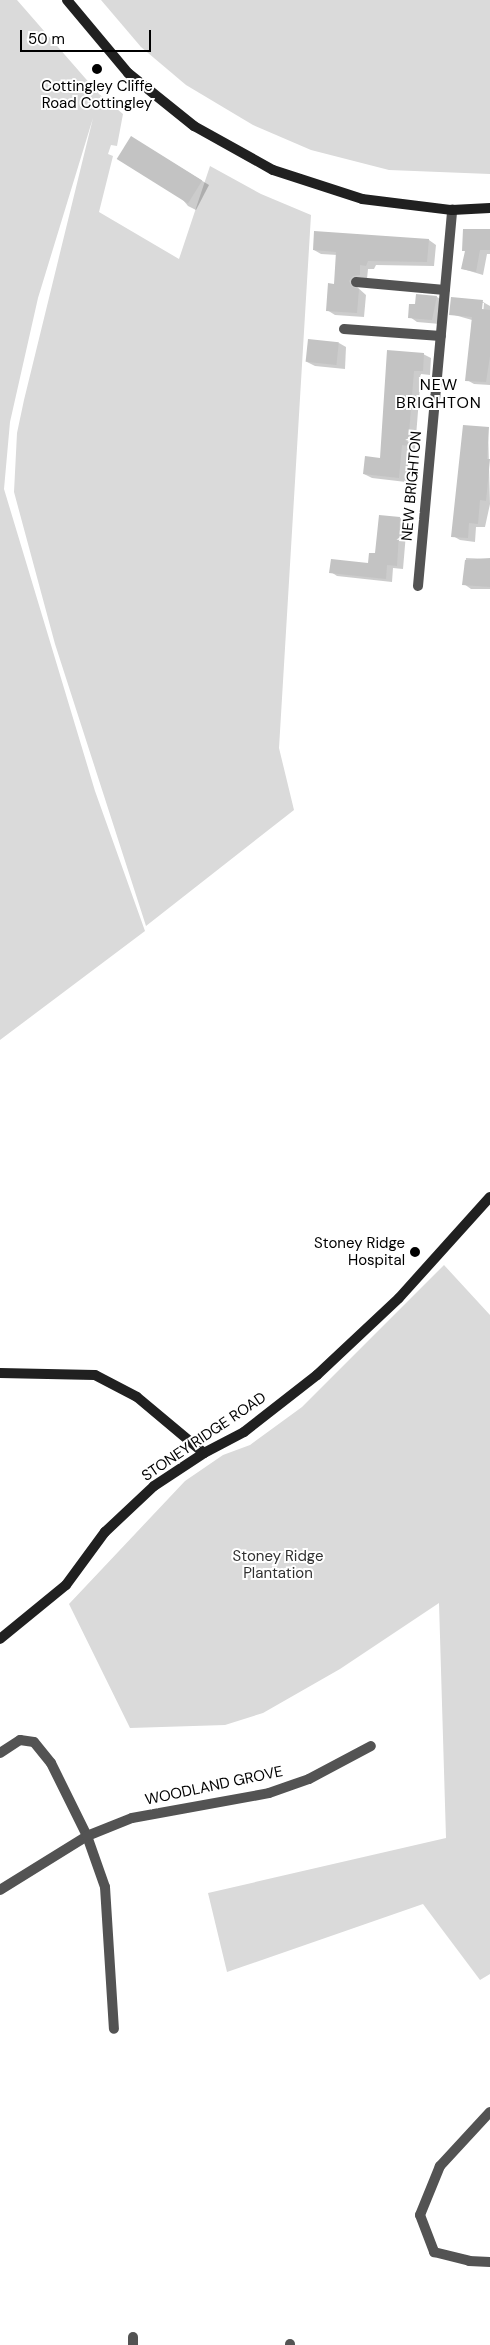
<!DOCTYPE html>
<html>
<head>
<meta charset="utf-8">
<style>
  body { margin:0 }
  #map { position:relative; width:490px; height:2345px; overflow:hidden; background:#fff; font-family:"DM Sans",sans-serif }
  div>[style] { position:absolute }
  .green>* { inset:0; background:#dadada }
  .shadow>* { inset:0; background:#0003 }
  .building>* { inset:0; background:#c3c3c3; transform-origin:0 0 }
  .street>* { height:10px; margin:-5px; padding:0 5px; transform-origin:5px; border-radius:5px; background:#535353 }
  .secondary>* { height:10px; margin:-5px; padding:0 5px; transform-origin:5px; border-radius:5px; background:#202020 }
  .dots>* { width:14px; height:14px; translate:-50% -50%; box-sizing:border-box; border:2px solid #fff; border-radius:50% }
  span { translate:-50% -50%; white-space:nowrap; text-align:center; line-height:1.15; -webkit-text-stroke:4px #fff; paint-order:stroke }
  .poi-label { font-size:15px; color:#000 }
  .right { translate:-100% -50%; text-align:right }
  .street-label { font-size:15px; color:#000 }
  .park-label { font-size:15px; color:#313131 }
  .neighbourhood-label { font-size:16px; color:#000; letter-spacing:1px }
  .scale { position:absolute; left:20px; top:30px; width:131px; height:22px; box-sizing:border-box; border:2px solid #000; border-top:0; padding-left:6px; font-size:15px; line-height:18px; white-space:nowrap; color:#000; -webkit-text-stroke:4px #fff; paint-order:stroke }
</style>
</head>
<body>
<div id="map">
  <div class="green">
    <div style="clip-path:polygon(0 0,17px 0,99px 94px,123px 114px,117px 146px,111px 145px,108px 154px,113px 156px,99px 212px,179px 259px,210px 166px,261px 194px,311px 215px,279px 748px,294px 810px,146px 926px,55px 644px,14px 492px,17px 433px,24px 400px,93px 118px,38px 298px,10px 422px,4px 489px,95px 791px,145px 931px,0 1040px)"></div>
    <div style="clip-path:polygon(101px 0,490px 0,490px 174px,389px 170px,311px 150px,253px 125px,186px 85px,141px 47px)"></div>
    <div style="clip-path:polygon(444px 1265px,490px 1315px,490px 1974px,480px 1980px,423px 1904px,227px 1972px,208px 1893px,446px 1838px,439px 1603px,340px 1669px,263px 1713px,225px 1725px,130px 1728px,69px 1604px,185px 1481px,223px 1455px,250px 1445px,302px 1407px)"></div>
  </div>
  <div class="shadow">
    <div style="clip-path:polygon(132px 138px,209px 185px,196px 210px,188px 206px)"></div>
    <div style="clip-path:polygon(490px 230px,490px 254px,487px 254px,483px 275px,463px 269px,466px 252px,463px 250px)"></div>
    <div style="clip-path:polygon(429px 240px,436px 245px,434px 266px,376px 265px,374px 269px,368px 269px,367px 279px,356px 286px,366px 295px,364px 317px,335px 315px,327px 310px,335px 285px,337px 255px,321px 254px,314px 250px)"></div>
    <div style="clip-path:polygon(417px 296px,437px 297px,445px 302px,440px 324px,417px 322px,410px 317px,416px 305px)"></div>
    <div style="clip-path:polygon(evenodd,483px 302px,490px 306px,490px 385px,474px 384px,467px 380px,472px 320px,451px 314px,483px 302px,481px 303px,484px 303px,483px 316px,480px 316px,481px 303px)"></div>
    <div style="clip-path:polygon(339px 343px,346px 347px,345px 369px,315px 366px,307px 362px)"></div>
    <div style="clip-path:polygon(388px 352px,423px 354px,431px 358px,430px 375px,421px 374px,415px 449px,410px 449px,406px 482px,372px 478px,364px 474px,382px 459px)"></div>
    <div style="clip-path:polygon(488px 428px,490px 504px,485px 527px,476px 527px,475px 542px,460px 540px,453px 536px)"></div>
    <div style="clip-path:polygon(400px 518px,407px 522px,403px 569px,393px 568px,392px 582px,337px 576px,331px 572px,369px 564px)"></div>
    <div style="clip-path:polygon(466px 558px,490px 559px,490px 589px,471px 589px,464px 584px)"></div>
  </div>
  <div class="building">
    <div style="left:131px;top:136px;width:84px;height:27px;rotate:32deg"></div>
    <div style="clip-path:polygon(463px 229px,490px 229px,490px 250px,480px 250px,476px 272px,461px 269px,465px 251px,462px 251px)"></div>
    <div style="clip-path:polygon(314px 231px,429px 239px,427px 262px,368px 261px,366px 266px,360px 265px,360px 275px,353px 276px,349px 281px,352px 287px,359px 289px,357px 313px,326px 311px,328px 283px,334px 284px,336px 252px,313px 250px)"></div>
    <div style="clip-path:polygon(416px 294px,437px 296px,432px 320px,408px 318px,409px 304px,415px 304px)"></div>
    <div style="clip-path:polygon(451px 297px,483px 300px,482px 309px,490px 310px,490px 356px,486px 382px,465px 381px,472px 317px,449px 315px)"></div>
    <div style="left:308px;top:339px;width:31px;height:23px;rotate:6deg"></div>
    <div style="clip-path:polygon(387px 350px,424px 353px,423px 371px,414px 371px,408px 446px,402px 445px,399px 478px,363px 474px,365px 456px,380px 458px)"></div>
    <div style="clip-path:polygon(463px 425px,489px 427px,487px 459px,490px 459px,486px 501px,480px 500px,478px 524px,469px 523px,468px 538px,451px 537px)"></div>
    <div style="clip-path:polygon(379px 515px,400px 517px,397px 566px,387px 565px,386px 579px,329px 573px,331px 559px,368px 563px,369px 553px,375px 553px)"></div>
    <div style="clip-path:polygon(490px 558px,490px 587px,462px 585px,465px 560px)"></div>
  </div>
  <div class="street">
    <div style="left:356px;top:282px;width:89px;rotate:5.1deg"></div>
    <div style="left:344px;top:329px;width:97px;rotate:4.1deg"></div>
    <div style="left:418px;top:586px;width:378px;rotate:-84.8deg"></div>
    <div style="left:0;top:1753px;width:24px;rotate:-33deg"></div>
    <div style="left:20px;top:1740px;width:14px;rotate:8deg"></div>
    <div style="left:34px;top:1742px;width:27px;rotate:51deg"></div>
    <div style="left:51px;top:1763px;width:81px;rotate:63.7deg"></div>
    <div style="left:87px;top:1836px;width:54px;rotate:70.6deg"></div>
    <div style="left:105px;top:1887px;width:142px;rotate:86.4deg"></div>
    <div style="left:0;top:1890px;width:102px;rotate:-31.8deg"></div>
    <div style="left:87px;top:1836px;width:48px;rotate:-21.8deg"></div>
    <div style="left:132px;top:1818px;width:139px;rotate:-10.3deg"></div>
    <div style="left:269px;top:1793px;width:42px;rotate:-19.3deg"></div>
    <div style="left:309px;top:1779px;width:70px;rotate:-28deg"></div>
    <div style="left:490px;top:2112px;width:74px;rotate:132.8deg"></div>
    <div style="left:440px;top:2166px;width:53px;rotate:112.2deg"></div>
    <div style="left:420px;top:2215px;width:40px;rotate:69deg"></div>
    <div style="left:434px;top:2252px;width:36px;rotate:14deg"></div>
    <div style="left:469px;top:2261px;width:21px;rotate:3deg"></div>
    <div style="left:133px;top:2345px;width:8px;rotate:-90deg"></div>
    <div style="left:290px;top:2345px;width:1px;rotate:-90deg"></div>
  </div>
  <div class="secondary">
    <div style="left:67px;top:0;width:95px;rotate:50.1deg"></div>
    <div style="left:128px;top:73px;width:85px;rotate:38.8deg"></div>
    <div style="left:194px;top:126px;width:90px;rotate:29.1deg"></div>
    <div style="left:273px;top:170px;width:94px;rotate:18deg"></div>
    <div style="left:362px;top:199px;width:91px;rotate:7deg"></div>
    <div style="left:452px;top:210px;width:38px;rotate:-3deg"></div>
    <div style="left:0;top:1373px;width:95px;rotate:1.2deg"></div>
    <div style="left:95px;top:1375px;width:47px;rotate:27.6deg"></div>
    <div style="left:137px;top:1397px;width:87px;rotate:39.9deg"></div>
    <div style="left:0;top:1639px;width:85px;rotate:-39.3deg"></div>
    <div style="left:66px;top:1585px;width:66px;rotate:-53.7deg"></div>
    <div style="left:105px;top:1532px;width:67px;rotate:-43.2deg"></div>
    <div style="left:154px;top:1486px;width:60px;rotate:-33.4deg"></div>
    <div style="left:204px;top:1453px;width:45px;rotate:-27.7deg"></div>
    <div style="left:244px;top:1432px;width:93px;rotate:-38deg"></div>
    <div style="left:317px;top:1375px;width:112px;rotate:-43.2deg"></div>
    <div style="left:399px;top:1298px;width:136px;rotate:-48deg"></div>
  </div>
  <div class="dots">
    <div style="left:97px;top:69px;background:#000"></div>
    <div style="left:415px;top:1252px;background:#000"></div>
  </div>
  <div class="poi-label">
    <span style="left:97px;top:95px">Cottingley Cliffe<br>Road Cottingley</span>
    <span class="right" style="left:405px;top:1252px">Stoney Ridge<br>Hospital</span>
  </div>
  <div class="street-label">
    <span style="left:412px;top:486px;rotate:-85deg">NEW BRIGHTON</span>
    <span style="left:204px;top:1437px;rotate:-34deg">STONEY RIDGE ROAD</span>
    <span style="left:214px;top:1786px;rotate:-12deg">WOODLAND GROVE</span>
  </div>
  <div class="park-label">
    <span style="left:278px;top:1565px">Stoney Ridge<br>Plantation</span>
  </div>
  <div class="neighbourhood-label">
    <span style="left:439px;top:394px">NEW<br>BRIGHTON</span>
  </div>
  <div class="scale">50 m</div>
</div>
</body>
</html>
